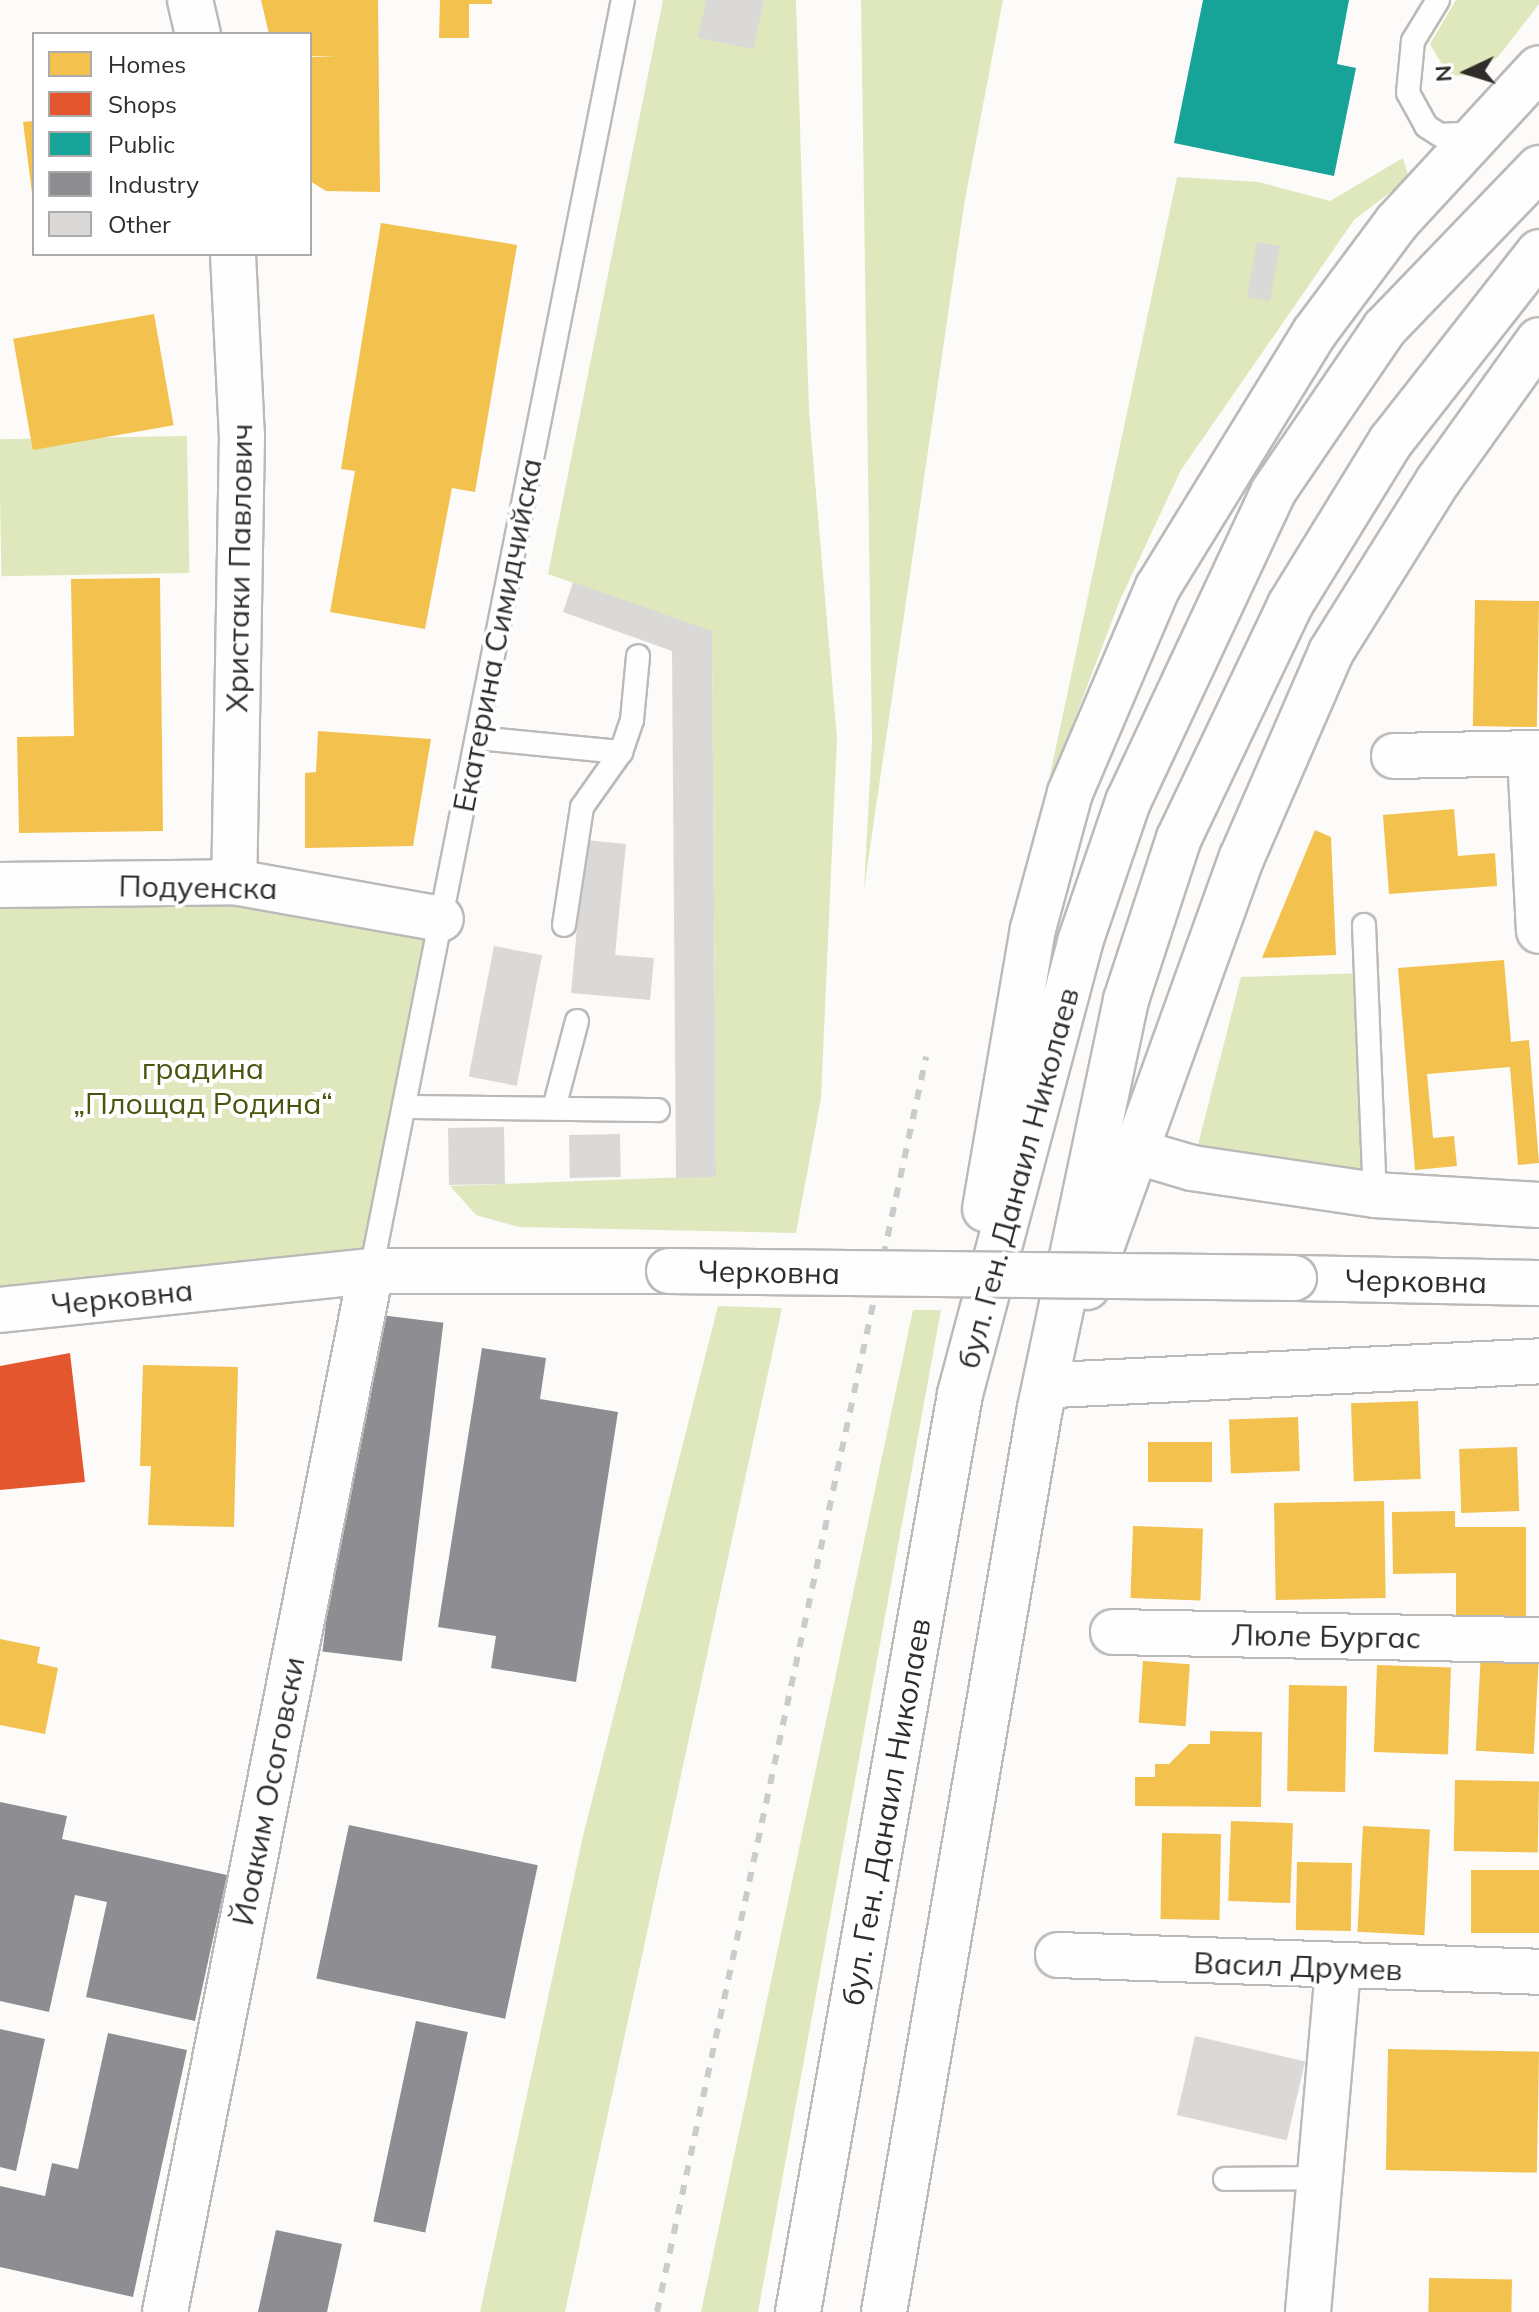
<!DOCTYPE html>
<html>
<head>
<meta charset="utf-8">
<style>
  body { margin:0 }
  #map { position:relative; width:1539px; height:2312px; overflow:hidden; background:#fdfbf9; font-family:Mulish,sans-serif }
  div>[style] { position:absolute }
  .green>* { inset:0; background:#dfe8bc; transform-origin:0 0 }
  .homes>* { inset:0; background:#f2c14e; transform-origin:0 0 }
  .shops>* { inset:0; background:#e4572e }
  .public>* { inset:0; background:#17a398 }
  .industry>* { inset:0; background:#8d8d92; transform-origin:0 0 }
  .building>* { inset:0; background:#dbd9d7; transform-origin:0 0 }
  .roads { filter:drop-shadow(2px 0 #bcbab8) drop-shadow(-2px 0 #bcbab8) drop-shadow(0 2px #bcbab8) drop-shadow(0 -2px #bcbab8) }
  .lane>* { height:22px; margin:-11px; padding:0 11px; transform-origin:11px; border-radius:11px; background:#fffefe }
  .street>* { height:44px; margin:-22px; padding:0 22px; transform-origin:22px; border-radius:22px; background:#fffefe }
  .secondary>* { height:44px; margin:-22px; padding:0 22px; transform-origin:22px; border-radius:22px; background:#fffefe }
  .primary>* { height:44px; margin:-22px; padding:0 22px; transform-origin:22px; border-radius:22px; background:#fffefe }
  .rail>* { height:6px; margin-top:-3px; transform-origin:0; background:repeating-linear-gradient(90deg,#cbcbca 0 10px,transparent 0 20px) }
  .bridges { filter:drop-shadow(2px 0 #bcbab8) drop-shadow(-2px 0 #bcbab8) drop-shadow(0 2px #bcbab8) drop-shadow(0 -2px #bcbab8) }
  .secondary-bridge>* { height:44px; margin:-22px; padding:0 22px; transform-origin:22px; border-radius:22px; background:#fffefe }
  span { translate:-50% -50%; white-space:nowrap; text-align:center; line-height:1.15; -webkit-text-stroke:8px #fff; paint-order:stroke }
  .street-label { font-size:30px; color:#2f2c2b }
  .park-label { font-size:30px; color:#49550e }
  .legend { position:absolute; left:32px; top:32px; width:280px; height:224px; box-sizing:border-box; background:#fff; border:2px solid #acabaa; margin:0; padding:10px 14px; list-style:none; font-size:24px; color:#2f2c2b }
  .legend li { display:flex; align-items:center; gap:16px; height:40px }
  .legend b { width:40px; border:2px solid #acabaa }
  .north { position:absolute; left:1427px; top:32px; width:80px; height:80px; -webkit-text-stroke:6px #fff; paint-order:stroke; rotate:266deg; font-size:22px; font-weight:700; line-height:32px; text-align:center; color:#2f2c2b }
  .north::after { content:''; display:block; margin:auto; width:28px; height:36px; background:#2f2c2b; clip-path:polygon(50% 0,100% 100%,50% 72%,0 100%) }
</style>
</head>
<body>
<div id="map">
  <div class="green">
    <div style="clip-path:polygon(663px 0,796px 0,809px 411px,837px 738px,821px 1098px,796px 1233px,519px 1227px,476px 1215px,450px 1186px,716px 1176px,712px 632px,548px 574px)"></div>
    <div style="clip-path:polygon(861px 0,1003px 0,964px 205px,864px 889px,872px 741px)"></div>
    <div style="clip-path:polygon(1456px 0,1539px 0,1539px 4px,1498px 57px,1471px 76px,1448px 75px,1430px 44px)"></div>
    <div style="clip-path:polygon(1403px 158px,1409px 178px,1354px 220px,1181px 470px,1120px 600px,1046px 794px,1177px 177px,1259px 182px,1330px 201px)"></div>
    <div style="left:187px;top:436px;width:137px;height:188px;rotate:89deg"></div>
    <div style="clip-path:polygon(0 885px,441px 919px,371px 1271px,0 1309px)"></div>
    <div style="clip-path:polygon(1366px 973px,1375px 1195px,1192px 1168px,1241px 977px)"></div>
    <div style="clip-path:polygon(718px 1306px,782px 1308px,565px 2312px,480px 2312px,583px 1836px)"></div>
    <div style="clip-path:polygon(913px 1310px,941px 1310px,758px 2312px,701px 2312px)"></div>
  </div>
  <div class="homes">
    <div style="clip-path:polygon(261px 0,378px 0,380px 192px,326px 191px,310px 181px,310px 57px,337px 57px,310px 56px,310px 34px,269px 34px)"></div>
    <div style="clip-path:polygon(440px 0,492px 0,492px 4px,469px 4px,469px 38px,439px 38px)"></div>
    <div style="clip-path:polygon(34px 121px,34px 193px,32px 193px,23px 122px)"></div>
    <div style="clip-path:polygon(381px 223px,517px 245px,475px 492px,452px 488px,425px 629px,330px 612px,355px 471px,341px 469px)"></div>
    <div style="left:154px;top:314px;width:113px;height:143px;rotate:80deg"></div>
    <div style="clip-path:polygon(160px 578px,163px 831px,19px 833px,17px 737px,74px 736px,71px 579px)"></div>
    <div style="left:1475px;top:600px;width:64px;height:126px;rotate:1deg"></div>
    <div style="clip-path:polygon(318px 731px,431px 739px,413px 846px,305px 848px,305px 773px,316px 772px)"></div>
    <div style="clip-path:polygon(1454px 809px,1458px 856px,1495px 853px,1497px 886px,1389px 894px,1383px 815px)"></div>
    <div style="clip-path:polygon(1315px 830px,1331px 837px,1336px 955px,1262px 958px)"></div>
    <div style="clip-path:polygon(1504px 960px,1511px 1042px,1529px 1040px,1539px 1163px,1518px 1165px,1510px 1067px,1427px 1074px,1433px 1138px,1454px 1136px,1457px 1166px,1415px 1170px,1398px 968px)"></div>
    <div style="clip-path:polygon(143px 1365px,238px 1367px,234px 1527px,148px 1525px,151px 1466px,140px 1466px)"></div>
    <div style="left:1418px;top:1401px;width:78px;height:67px;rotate:88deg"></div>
    <div style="left:1298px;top:1417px;width:54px;height:69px;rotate:88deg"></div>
    <div style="left:1212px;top:1442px;width:40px;height:64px;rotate:90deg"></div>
    <div style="left:1517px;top:1447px;width:64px;height:58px;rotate:88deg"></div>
    <div style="left:1384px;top:1501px;width:97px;height:110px;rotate:89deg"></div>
    <div style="clip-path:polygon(1455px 1511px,1455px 1527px,1526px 1527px,1526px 1624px,1456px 1624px,1456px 1573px,1393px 1574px,1392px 1512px)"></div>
    <div style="left:1133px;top:1526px;width:70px;height:72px;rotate:2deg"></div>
    <div style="clip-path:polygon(0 1639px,40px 1647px,37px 1663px,58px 1668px,45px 1734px,0 1725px)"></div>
    <div style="left:1481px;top:1652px;width:58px;height:99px;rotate:3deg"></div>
    <div style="left:1143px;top:1661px;width:47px;height:62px;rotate:4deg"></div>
    <div style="left:1377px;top:1665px;width:74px;height:87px;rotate:2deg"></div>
    <div style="left:1289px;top:1685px;width:58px;height:106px;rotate:1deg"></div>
    <div style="clip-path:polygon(1210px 1731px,1262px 1732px,1261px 1807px,1135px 1806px,1135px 1777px,1155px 1777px,1155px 1764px,1169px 1764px,1189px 1744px,1210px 1744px)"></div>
    <div style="left:1455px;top:1780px;width:84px;height:71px;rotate:1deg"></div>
    <div style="left:1231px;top:1821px;width:62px;height:80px;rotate:2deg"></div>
    <div style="left:1363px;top:1826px;width:67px;height:106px;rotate:3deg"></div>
    <div style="left:1162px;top:1833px;width:59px;height:86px;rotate:1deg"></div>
    <div style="left:1297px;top:1862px;width:55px;height:68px;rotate:1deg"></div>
    <div style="left:1471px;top:1870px;width:68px;height:63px"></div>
    <div style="left:1388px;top:2049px;width:151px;height:121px;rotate:1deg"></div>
    <div style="left:1429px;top:2278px;width:83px;height:34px;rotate:1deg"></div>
  </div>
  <div class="shops">
    <div style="clip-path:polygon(70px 1353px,85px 1482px,0 1490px,0 1366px)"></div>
  </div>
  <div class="public">
    <div style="clip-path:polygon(1203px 0,1349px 0,1337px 64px,1356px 68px,1334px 176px,1174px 143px)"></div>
  </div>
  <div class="industry">
    <div style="left:364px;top:1313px;width:80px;height:341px;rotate:7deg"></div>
    <div style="clip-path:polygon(482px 1348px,546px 1358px,540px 1399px,618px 1412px,576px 1682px,491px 1668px,496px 1636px,438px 1627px)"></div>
    <div style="clip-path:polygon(0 1802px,67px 1816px,62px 1839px,227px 1875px,195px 2021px,86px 1997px,107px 1902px,75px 1895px,49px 2012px,0 2001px)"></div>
    <div style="left:349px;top:1825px;width:193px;height:157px;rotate:12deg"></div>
    <div style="left:416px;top:2021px;width:53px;height:205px;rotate:12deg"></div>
    <div style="clip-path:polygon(0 2029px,45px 2039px,16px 2171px,0 2167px)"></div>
    <div style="clip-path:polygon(108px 2033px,187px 2050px,133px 2297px,0 2267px,0 2186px,45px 2196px,52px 2163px,78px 2169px)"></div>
    <div style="clip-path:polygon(276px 2230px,342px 2244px,327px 2312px,258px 2312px)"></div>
  </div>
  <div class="building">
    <div style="clip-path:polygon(706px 0,764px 0,753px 49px,698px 38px)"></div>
    <div style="left:1257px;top:242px;width:23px;height:56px;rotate:10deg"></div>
    <div style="clip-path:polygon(573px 582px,712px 631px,716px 1177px,676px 1178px,672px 651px,563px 612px)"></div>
    <div style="clip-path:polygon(585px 840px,626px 844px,615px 955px,654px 958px,650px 1000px,571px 993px)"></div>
    <div style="left:494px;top:946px;width:49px;height:133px;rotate:11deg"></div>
    <div style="left:504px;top:1127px;width:57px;height:56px;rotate:89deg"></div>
    <div style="left:620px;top:1134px;width:43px;height:51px;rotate:89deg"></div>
    <div style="left:1195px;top:2036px;width:113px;height:81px;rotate:13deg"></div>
  </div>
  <div class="roads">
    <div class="lane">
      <div style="left:1438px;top:0;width:48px;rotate:121.4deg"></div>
      <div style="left:1413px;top:41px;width:52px;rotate:95.5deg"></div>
      <div style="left:1408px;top:93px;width:38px;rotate:61deg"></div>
      <div style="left:1426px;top:126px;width:17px;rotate:33deg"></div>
      <div style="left:1440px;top:135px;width:35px;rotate:-3deg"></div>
      <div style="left:477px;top:738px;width:145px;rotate:5.6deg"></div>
      <div style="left:564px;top:925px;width:119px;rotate:-81.3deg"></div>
      <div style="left:582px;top:807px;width:67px;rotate:-54.7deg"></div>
      <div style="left:621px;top:752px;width:34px;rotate:-71deg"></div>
      <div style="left:632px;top:720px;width:64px;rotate:-84.6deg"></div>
      <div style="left:1364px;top:925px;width:270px;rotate:87.7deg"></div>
      <div style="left:404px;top:1107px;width:254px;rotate:0.7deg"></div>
      <div style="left:554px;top:1108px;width:90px;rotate:-75.2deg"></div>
      <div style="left:371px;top:1271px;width:1296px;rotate:-78.79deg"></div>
      <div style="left:1225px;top:2179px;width:94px;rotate:-0.6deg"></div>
    </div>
    <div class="street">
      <div style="left:190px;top:0;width:35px;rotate:77deg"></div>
      <div style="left:233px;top:254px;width:181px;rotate:87.2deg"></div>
      <div style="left:242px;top:435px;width:447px;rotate:91deg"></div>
      <div style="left:1530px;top:754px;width:177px;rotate:87.1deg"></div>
      <div style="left:1394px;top:756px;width:145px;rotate:-1.2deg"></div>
      <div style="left:0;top:885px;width:234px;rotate:-0.7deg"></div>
      <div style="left:234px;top:882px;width:210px;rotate:10.1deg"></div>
      <div style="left:1113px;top:1632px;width:426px;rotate:1.1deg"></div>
      <div style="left:1058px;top:1955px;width:481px;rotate:2deg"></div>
      <div style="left:165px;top:2312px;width:1061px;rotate:-78.81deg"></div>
      <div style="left:1308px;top:2312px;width:343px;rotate:-85deg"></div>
    </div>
    <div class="secondary">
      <div style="left:1131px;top:1150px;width:64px;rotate:16.4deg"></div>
      <div style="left:1192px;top:1168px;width:185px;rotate:8.4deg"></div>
      <div style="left:1375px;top:1195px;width:164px;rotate:3.5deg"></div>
      <div style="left:1294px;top:1278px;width:245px;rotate:1.2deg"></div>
      <div style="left:0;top:1310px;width:373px;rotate:-6deg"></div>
      <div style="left:371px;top:1271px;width:298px"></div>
      <div style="left:1055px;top:1385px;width:485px;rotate:-2.8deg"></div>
    </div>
    <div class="primary">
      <div style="left:985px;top:1209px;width:284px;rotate:-80.3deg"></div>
      <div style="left:1033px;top:929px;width:141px;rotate:-74.8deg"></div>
      <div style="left:1070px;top:793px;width:224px;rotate:-66.9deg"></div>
      <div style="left:1158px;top:587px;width:299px;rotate:-58.4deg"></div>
      <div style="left:1315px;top:332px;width:137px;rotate:-53.3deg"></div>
      <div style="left:1397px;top:222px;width:209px;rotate:-47.3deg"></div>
      <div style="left:1087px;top:1287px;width:457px;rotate:-70.2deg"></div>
      <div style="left:1242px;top:857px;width:223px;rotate:-66.5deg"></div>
      <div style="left:1331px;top:652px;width:202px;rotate:-58deg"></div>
      <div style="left:1438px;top:481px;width:173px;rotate:-54.4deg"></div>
      <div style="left:798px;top:2312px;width:932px;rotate:-79.99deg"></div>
      <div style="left:960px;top:1394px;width:468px;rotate:-75.1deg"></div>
      <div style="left:1080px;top:942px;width:148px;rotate:-71.1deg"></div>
      <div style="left:1128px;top:802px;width:342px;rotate:-64.9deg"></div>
      <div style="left:1273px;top:492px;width:199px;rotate:-55.7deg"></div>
      <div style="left:1385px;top:328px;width:222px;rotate:-46.1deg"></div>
      <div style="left:884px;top:2312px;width:917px;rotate:-80.21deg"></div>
      <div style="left:1040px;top:1408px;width:417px;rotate:-78.1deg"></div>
      <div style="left:1126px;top:1000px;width:170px;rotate:-71.9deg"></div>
      <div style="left:1179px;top:838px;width:258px;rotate:-64.5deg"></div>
      <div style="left:1290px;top:605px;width:193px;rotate:-58.4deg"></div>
      <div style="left:1391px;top:441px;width:240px;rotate:-51.9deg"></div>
    </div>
  </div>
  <div class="rail">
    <div style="left:657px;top:2312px;width:1284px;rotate:-77.9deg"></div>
  </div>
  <div class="bridges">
    <div class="secondary-bridge">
      <div style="left:669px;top:1271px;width:625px;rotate:0.64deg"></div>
    </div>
  </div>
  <div class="street-label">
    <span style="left:239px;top:568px;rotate:-89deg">Христаки Павлович</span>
    <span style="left:497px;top:635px;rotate:-79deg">Екатерина Симидчийска</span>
    <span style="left:198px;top:887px;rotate:1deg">Подуенска</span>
    <span style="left:1018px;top:1178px;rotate:-75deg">бул. Ген. Данаил Николаев</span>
    <span style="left:769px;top:1272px;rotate:1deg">Черковна</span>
    <span style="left:1416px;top:1281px;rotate:1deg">Черковна</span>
    <span style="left:122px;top:1297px;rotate:-6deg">Черковна</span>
    <span style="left:1326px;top:1636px;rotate:1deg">Люле Бургас</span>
    <span style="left:268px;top:1791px;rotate:-79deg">Йоаким Осоговски</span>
    <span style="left:886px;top:1812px;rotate:-80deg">бул. Ген. Данаил Николаев</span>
    <span style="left:1298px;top:1966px;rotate:2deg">Васил Друмев</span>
  </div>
  <div class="park-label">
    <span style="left:203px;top:1085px">градина<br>„Площад Родина“</span>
  </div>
  <ul class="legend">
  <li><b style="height:22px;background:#f2c14e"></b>Homes</li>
  <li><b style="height:22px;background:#e4572e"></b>Shops</li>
  <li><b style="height:22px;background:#17a398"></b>Public</li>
  <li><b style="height:22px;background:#8d8d92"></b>Industry</li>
  <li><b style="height:22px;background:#dbd9d7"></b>Other</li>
  </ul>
  <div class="north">N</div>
</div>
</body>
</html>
